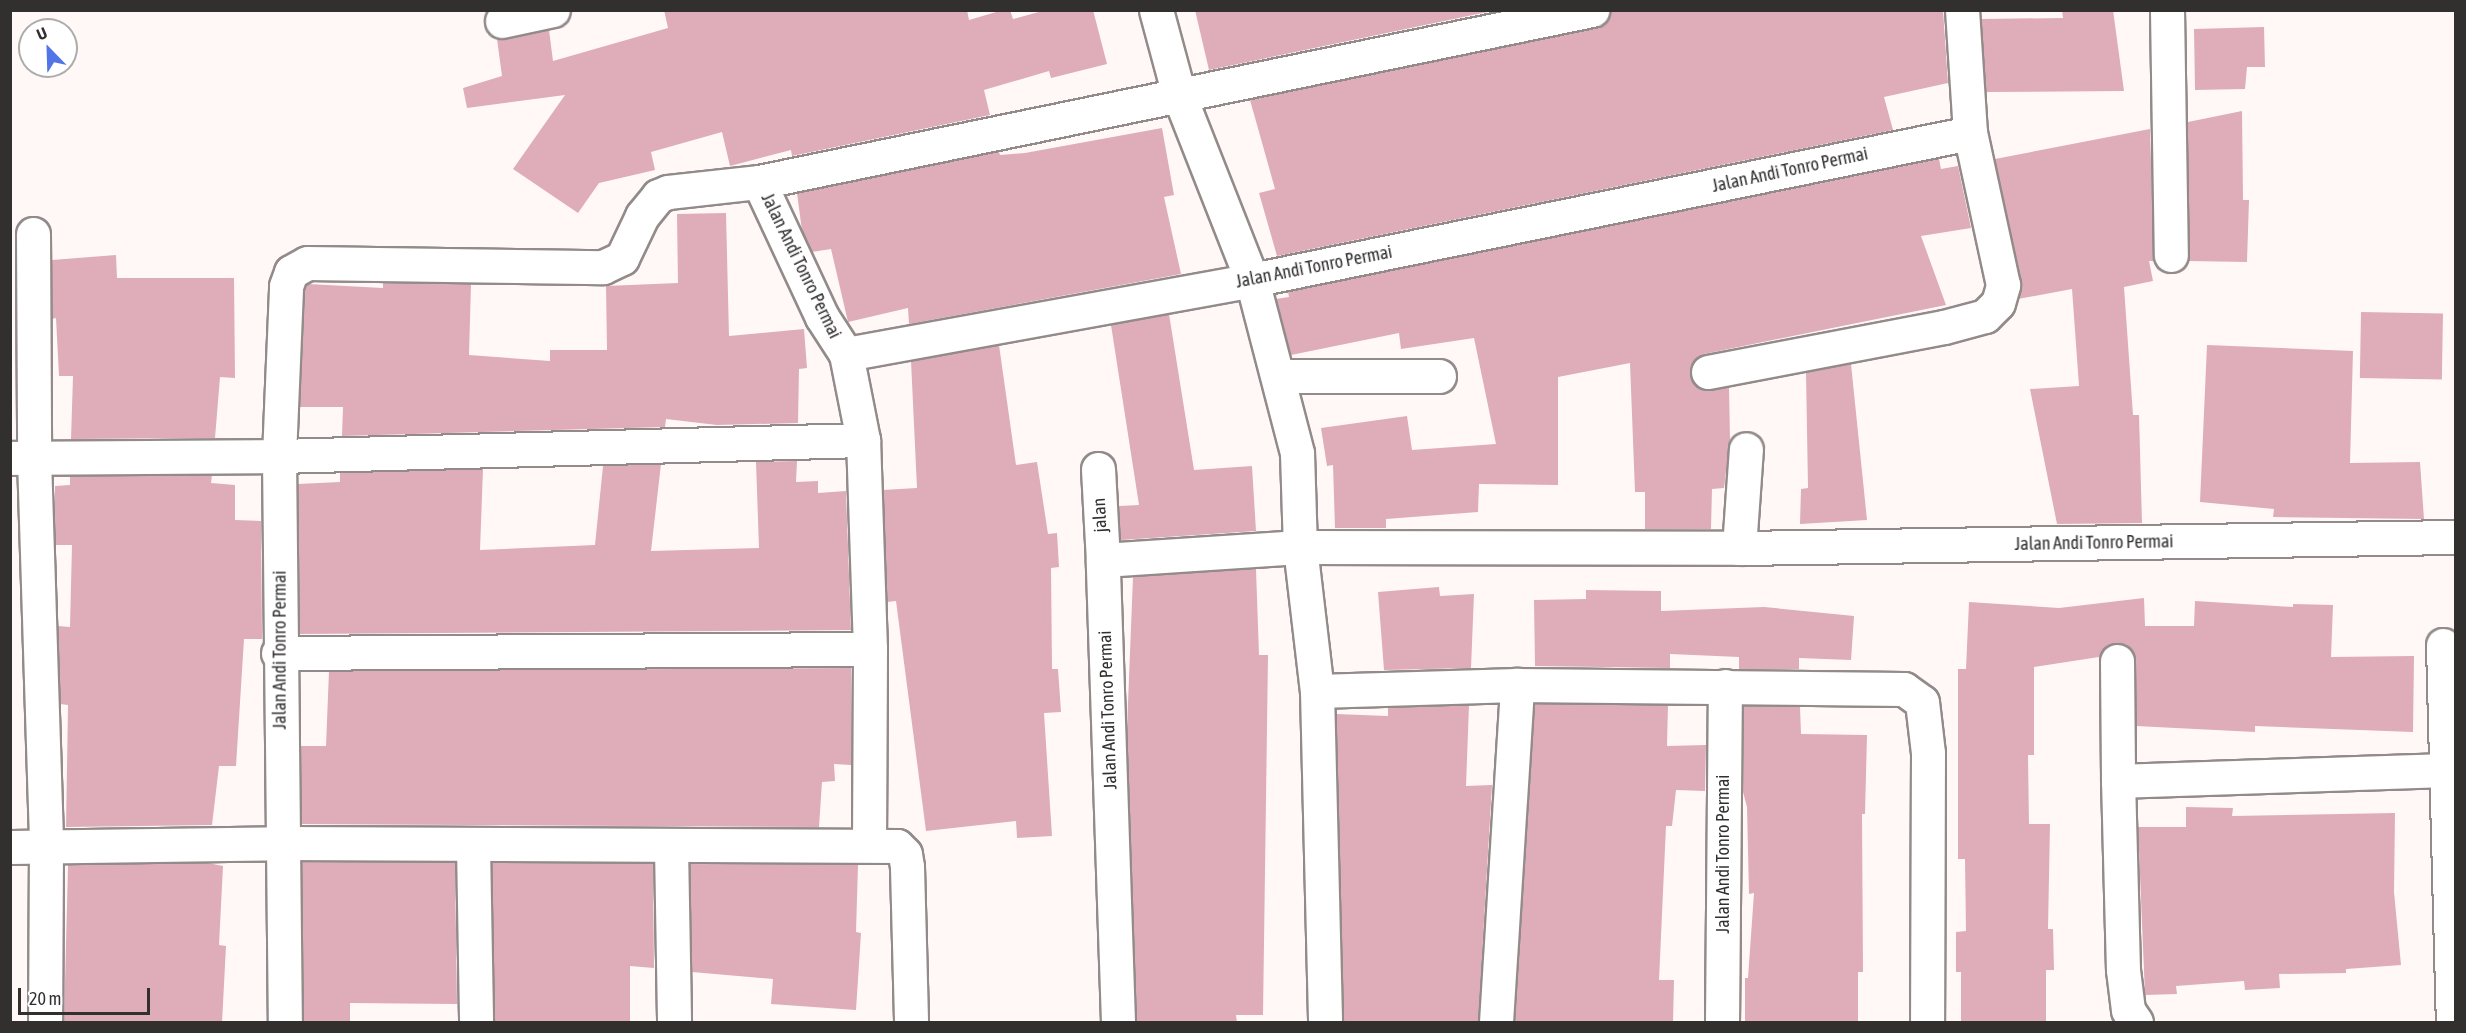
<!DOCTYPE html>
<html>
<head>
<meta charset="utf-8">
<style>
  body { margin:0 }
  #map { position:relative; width:2466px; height:1033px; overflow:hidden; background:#fff8f7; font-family:"Asap Condensed",sans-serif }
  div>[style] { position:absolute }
  .building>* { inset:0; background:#dfacb9; transform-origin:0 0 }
  .roads { filter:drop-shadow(2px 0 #928b8a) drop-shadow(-2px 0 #928b8a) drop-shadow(0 2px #928b8a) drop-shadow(0 -2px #928b8a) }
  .street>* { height:33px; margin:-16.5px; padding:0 16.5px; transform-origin:16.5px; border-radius:16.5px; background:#fff }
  span { translate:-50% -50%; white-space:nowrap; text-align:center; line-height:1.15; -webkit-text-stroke:4.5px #fff; paint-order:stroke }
  .street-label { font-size:18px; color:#322f2f }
  .frame { position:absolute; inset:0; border:12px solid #322f2f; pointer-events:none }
  .north { position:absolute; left:18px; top:18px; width:60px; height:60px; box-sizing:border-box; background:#fff; border:2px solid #adacac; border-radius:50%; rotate:337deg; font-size:16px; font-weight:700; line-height:24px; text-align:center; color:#322f2f }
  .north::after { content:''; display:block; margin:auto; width:21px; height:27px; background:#5174e8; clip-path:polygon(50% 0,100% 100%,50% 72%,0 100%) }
  .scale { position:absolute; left:18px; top:988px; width:132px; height:27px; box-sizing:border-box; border:3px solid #322f2f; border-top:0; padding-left:8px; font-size:18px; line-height:21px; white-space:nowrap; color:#322f2f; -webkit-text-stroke:4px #fff; paint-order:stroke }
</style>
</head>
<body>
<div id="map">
  <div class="building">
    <div style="clip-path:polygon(664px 10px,967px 10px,969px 20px,1003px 10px,1010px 10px,1013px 19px,1046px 10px,1093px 10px,1107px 64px,1051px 78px,1049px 71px,984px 90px,990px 115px,792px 156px,791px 150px,730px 166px,722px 132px,651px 152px,655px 170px,599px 183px,578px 213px,513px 169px,565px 95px,467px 108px,463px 88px,502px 76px,497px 39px,549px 30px,553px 61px,668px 28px)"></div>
    <div style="clip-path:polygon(1195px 10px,1497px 10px,1209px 70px)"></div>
    <div style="clip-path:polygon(1610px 10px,1943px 10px,1948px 83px,1884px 97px,1893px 130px,1277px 256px,1259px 193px,1275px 189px,1250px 100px,1596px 28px,1605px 24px)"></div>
    <div style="clip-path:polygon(2062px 10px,2113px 10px,2124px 91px,1986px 92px,1981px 19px,2063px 18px)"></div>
    <div style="clip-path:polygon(2264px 27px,2265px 67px,2247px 67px,2245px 89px,2195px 90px,2194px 29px)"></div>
    <div style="clip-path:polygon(2242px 111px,2243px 200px,2249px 200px,2247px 262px,2188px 261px,2188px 122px)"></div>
    <div style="clip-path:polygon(1162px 128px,1174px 195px,1164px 197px,1181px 274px,909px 324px,908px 308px,848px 322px,831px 249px,812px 252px,802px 231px,797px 193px,999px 152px,1000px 155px,1025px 153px)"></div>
    <div style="clip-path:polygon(2150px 129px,2154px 261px,2149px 261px,2153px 281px,2124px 287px,2133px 415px,2139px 415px,2142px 523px,2057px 524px,2030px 389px,2079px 386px,2072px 289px,2018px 299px,2021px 281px,1995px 159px)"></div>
    <div style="clip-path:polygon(1939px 159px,1941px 169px,1958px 166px,1971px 228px,1921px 236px,1946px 305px,1704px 354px,1691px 365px,1690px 376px,1701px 389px,1729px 387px,1730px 439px,1724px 488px,1712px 489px,1711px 529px,1645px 529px,1645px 492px,1635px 492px,1630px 363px,1558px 377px,1558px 485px,1479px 484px,1478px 512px,1386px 519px,1386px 528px,1335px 528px,1333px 465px,1327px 466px,1321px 428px,1407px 416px,1412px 450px,1496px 444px,1474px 338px,1401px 349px,1399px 333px,1291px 355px,1276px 299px,1289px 297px,1288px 292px)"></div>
    <div style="clip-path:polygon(726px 213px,729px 336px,804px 329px,807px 368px,799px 369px,798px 423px,717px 425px,666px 419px,665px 427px,342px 436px,343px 407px,300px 407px,305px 290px,308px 284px,383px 288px,383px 283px,471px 284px,469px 355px,550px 361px,550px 350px,607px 350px,606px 286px,678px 283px,677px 214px)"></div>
    <div style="clip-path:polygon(116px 255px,117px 278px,234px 278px,235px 378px,220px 377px,215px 438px,71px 439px,73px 376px,59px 376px,56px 318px,52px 319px,52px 260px)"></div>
    <div style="left:2361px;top:312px;width:82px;height:66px;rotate:1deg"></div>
    <div style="clip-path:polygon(1169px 314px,1194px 470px,1252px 466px,1256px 531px,1121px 540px,1119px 506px,1139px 505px,1111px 325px)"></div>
    <div style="clip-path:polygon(999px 345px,1016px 465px,1037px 462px,1048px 534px,1057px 533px,1059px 567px,1051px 568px,1052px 669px,1058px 669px,1061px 712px,1044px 713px,1052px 836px,1017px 838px,1016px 821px,926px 831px,896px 601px,887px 602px,883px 490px,917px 488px,911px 361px)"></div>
    <div style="clip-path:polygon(2207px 345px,2353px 351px,2350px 463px,2420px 462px,2424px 519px,2273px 517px,2274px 509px,2200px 502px)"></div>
    <div style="clip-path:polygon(1851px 364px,1867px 520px,1800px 524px,1801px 489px,1808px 488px,1806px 372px)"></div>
    <div style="clip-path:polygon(797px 461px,796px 482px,818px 481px,818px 493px,846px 491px,851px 630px,300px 634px,298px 484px,340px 482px,340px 473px,483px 469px,480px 550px,595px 545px,603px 466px,661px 464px,651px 551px,759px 548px,756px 462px)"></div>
    <div style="clip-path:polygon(212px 475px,211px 483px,235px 485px,235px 520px,261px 521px,262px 639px,244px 639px,236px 766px,219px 766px,212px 825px,66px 827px,68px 705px,60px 704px,58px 626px,70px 627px,72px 545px,55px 545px,55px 486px,70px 485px,70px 476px)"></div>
    <div style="clip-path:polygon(1256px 569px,1259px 655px,1268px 655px,1263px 1015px,1236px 1015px,1237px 1023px,1137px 1023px,1127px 728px,1133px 577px)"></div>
    <div style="clip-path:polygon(1439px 587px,1440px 596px,1474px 594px,1471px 668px,1384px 670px,1378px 592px)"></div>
    <div style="clip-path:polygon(1586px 590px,1661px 591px,1661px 611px,1764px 607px,1854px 616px,1851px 660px,1799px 658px,1799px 669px,1739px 669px,1739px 657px,1670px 654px,1670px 668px,1535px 666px,1534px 600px,1586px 599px)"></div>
    <div style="clip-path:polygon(2144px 598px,2145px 626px,2194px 626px,2195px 601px,2293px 607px,2293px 604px,2333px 605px,2331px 657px,2414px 656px,2413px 732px,2255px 726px,2255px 732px,2136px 726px,2136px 660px,2126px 644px,2108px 645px,2099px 657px,2034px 667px,2034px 755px,2028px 755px,2029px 824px,2050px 824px,2048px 929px,2053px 929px,2054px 970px,2046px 970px,2046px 1023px,1961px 1023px,1961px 972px,1956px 972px,1956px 932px,1966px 931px,1965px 859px,1958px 859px,1958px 669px,1966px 669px,1969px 602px,2059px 608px)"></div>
    <div style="clip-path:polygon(851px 668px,851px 765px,834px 764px,835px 781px,822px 782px,819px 827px,302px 824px,301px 746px,326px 746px,329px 671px)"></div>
    <div style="clip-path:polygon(1535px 704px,1668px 705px,1667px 746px,1706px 745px,1705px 791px,1676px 790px,1672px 826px,1666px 826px,1659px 980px,1674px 980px,1673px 1023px,1515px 1023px)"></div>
    <div style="clip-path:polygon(1469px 705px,1466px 786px,1492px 785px,1478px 1023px,1344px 1023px,1336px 714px,1388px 716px,1388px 708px)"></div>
    <div style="clip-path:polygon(1744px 706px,1800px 707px,1801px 734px,1867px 735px,1865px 814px,1862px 814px,1863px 972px,1858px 972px,1858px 1021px,1745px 1023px,1745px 978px,1748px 978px,1754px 893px,1749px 894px,1747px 807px,1743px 792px)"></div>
    <div style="clip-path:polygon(2186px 807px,2233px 808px,2232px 816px,2395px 813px,2394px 892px,2401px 965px,2346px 969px,2346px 973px,2279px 974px,2280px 988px,2245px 990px,2244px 981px,2176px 986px,2177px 994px,2145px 995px,2138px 827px,2186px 827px)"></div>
    <div style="clip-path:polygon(302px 862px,455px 863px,457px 1004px,350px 1003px,350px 1023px,304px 1023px)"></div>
    <div style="clip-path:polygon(208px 863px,223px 866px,219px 945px,226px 946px,222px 1023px,64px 1023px,68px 865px)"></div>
    <div style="clip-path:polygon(492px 863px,653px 864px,654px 968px,630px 966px,630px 1023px,495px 1023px)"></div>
    <div style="clip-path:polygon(690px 864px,858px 865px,856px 932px,861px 933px,856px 1010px,771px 1004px,773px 979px,692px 972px)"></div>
  </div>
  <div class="roads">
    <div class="street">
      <div style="left:1156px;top:10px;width:88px;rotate:74.9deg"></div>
      <div style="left:1179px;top:95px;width:199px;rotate:68.5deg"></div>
      <div style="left:1252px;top:280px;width:179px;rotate:75.4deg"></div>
      <div style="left:1297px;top:453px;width:94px;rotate:88.2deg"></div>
      <div style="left:1300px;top:547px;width:145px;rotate:83.3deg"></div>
      <div style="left:1317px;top:691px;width:331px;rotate:88.6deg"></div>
      <div style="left:2167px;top:10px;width:245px;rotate:89.1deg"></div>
      <div style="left:502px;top:21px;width:52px;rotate:-12.2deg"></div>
      <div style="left:759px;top:182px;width:149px;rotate:65deg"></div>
      <div style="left:822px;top:317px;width:44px;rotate:57deg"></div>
      <div style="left:846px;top:354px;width:413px;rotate:-10.3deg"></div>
      <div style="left:1252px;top:280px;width:733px;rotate:-11.57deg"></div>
      <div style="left:33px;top:234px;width:224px;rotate:89.7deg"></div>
      <div style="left:34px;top:458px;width:389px;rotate:88.2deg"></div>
      <div style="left:46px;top:847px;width:175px;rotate:90.3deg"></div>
      <div style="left:846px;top:354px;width:88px;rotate:78.8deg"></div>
      <div style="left:1708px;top:372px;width:240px;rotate:-10.8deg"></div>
      <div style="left:1944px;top:327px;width:42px;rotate:-15deg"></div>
      <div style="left:1985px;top:316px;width:18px;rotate:-45deg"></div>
      <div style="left:1998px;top:303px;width:19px;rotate:-74deg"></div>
      <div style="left:2003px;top:285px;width:156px;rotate:-102.2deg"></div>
      <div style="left:1970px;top:133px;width:123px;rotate:-93.7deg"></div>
      <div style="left:1278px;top:376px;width:161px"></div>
      <div style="left:10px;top:458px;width:269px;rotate:-0.4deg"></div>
      <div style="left:279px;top:456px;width:170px;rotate:-87.6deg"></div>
      <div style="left:286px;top:286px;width:15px;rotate:-70deg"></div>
      <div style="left:291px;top:272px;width:18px;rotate:-29deg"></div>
      <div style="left:307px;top:263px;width:296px;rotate:0.8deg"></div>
      <div style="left:603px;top:267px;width:21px;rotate:-25deg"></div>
      <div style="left:622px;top:258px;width:47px;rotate:-64.5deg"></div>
      <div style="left:642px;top:216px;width:26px;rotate:-51deg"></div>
      <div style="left:658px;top:196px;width:11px;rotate:-22deg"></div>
      <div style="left:668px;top:192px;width:92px;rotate:-6.3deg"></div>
      <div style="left:759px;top:182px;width:851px;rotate:-11.67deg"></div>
      <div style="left:1098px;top:469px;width:91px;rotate:86.9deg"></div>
      <div style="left:1739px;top:548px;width:99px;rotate:-86deg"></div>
      <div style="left:2443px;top:645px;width:377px;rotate:88.5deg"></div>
      <div style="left:278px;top:653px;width:592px;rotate:-0.39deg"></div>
      <div style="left:2117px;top:661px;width:120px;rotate:89.5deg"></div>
      <div style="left:1317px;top:691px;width:200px;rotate:-1.7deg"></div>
      <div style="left:1517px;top:685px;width:387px;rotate:0.6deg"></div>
      <div style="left:1904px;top:689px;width:22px;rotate:36deg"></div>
      <div style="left:1922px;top:702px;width:51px;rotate:83.3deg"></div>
      <div style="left:1928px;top:753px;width:269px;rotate:90.2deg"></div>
      <div style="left:869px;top:843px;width:194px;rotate:-89.7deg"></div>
      <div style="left:870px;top:649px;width:209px;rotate:-91.9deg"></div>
      <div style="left:863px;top:440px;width:584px;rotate:178.43deg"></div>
      <div style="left:279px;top:456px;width:387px;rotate:89.4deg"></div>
      <div style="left:283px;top:843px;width:614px;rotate:0.28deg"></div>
      <div style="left:897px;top:846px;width:11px;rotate:45deg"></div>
      <div style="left:905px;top:854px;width:13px;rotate:81deg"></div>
      <div style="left:907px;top:867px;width:155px;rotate:88.5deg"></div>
      <div style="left:473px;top:845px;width:177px;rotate:89deg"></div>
      <div style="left:671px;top:846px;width:176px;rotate:89deg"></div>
      <div style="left:10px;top:847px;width:273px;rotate:-0.8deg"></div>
      <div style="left:283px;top:843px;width:179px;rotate:89.4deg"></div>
      <div style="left:1118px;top:1022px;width:462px;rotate:-91.9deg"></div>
      <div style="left:1103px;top:560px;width:197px;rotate:-3.8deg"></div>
      <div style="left:1300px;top:547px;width:439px;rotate:0.1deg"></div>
      <div style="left:1739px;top:548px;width:717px;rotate:-0.88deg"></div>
      <div style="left:1496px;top:1022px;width:338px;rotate:-86.4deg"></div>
      <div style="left:1722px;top:1022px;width:336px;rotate:-89.5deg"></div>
      <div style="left:2136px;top:1022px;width:14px;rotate:-124deg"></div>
      <div style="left:2128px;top:1010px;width:40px;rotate:-97.1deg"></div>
      <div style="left:2123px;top:970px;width:189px;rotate:-91.5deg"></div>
      <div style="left:2118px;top:781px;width:327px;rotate:-1.9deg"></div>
    </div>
  </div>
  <div class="street-label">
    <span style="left:1790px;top:170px;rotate:-12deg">Jalan Andi Tonro Permai</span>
    <span style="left:801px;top:266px;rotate:64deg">Jalan Andi Tonro Permai</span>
    <span style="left:1314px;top:267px;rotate:-11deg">Jalan Andi Tonro Permai</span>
    <span style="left:1100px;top:515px;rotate:-93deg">jalan</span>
    <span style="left:2094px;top:543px;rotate:-1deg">Jalan Andi Tonro Permai</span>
    <span style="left:280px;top:650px;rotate:-90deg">Jalan Andi Tonro Permai</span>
    <span style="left:1108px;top:710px;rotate:-92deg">Jalan Andi Tonro Permai</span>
    <span style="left:1723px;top:854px;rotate:-90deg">Jalan Andi Tonro Permai</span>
  </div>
  <div class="frame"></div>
  <div class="north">U</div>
  <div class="scale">20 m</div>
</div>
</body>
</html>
